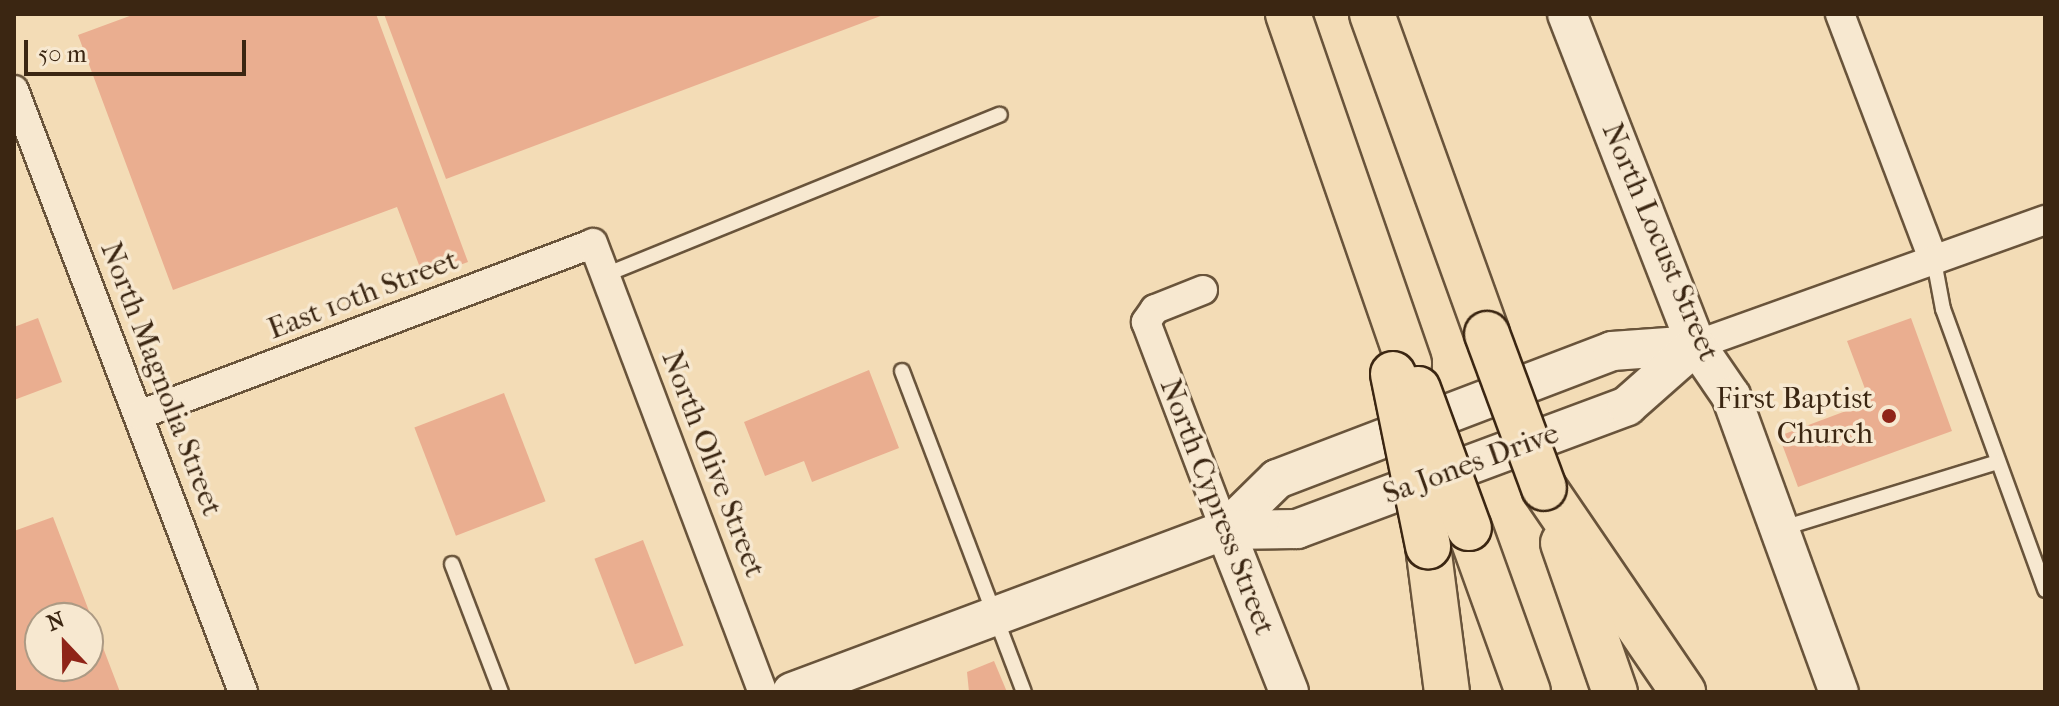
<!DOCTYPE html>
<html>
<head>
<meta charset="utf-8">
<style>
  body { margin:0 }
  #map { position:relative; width:2059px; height:706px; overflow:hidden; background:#f3dcb6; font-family:"IM FELL French Canon",serif }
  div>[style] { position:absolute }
  .building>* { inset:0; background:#eaae90; transform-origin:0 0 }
  .roads { filter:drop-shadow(2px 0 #69543b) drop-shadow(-2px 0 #69543b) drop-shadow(0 2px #69543b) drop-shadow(0 -2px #69543b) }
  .lane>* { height:14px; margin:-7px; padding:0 7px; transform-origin:7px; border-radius:7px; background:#f7e8d0 }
  .street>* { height:28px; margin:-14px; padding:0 14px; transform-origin:14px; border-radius:14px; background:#f7e8d0 }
  .secondary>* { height:38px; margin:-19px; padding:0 19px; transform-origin:19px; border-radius:19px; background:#f7e8d0 }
  .highway>* { height:44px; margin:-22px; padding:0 22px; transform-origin:22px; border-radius:22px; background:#f3dcb6 }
  .bridges { filter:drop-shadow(2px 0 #3b2612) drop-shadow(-2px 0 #3b2612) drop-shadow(0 2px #3b2612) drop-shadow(0 -2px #3b2612) }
  .highway-bridge>* { height:44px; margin:-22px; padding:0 22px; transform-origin:22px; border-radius:22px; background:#f3dcb6 }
  .dots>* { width:22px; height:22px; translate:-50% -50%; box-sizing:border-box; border:4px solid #f7e8d0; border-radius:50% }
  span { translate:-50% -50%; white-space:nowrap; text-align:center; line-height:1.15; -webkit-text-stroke:7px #f7e8d0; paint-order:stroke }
  .street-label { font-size:30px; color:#3b2612 }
  .poi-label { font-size:30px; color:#3b2612 }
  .right { translate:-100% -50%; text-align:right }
  .frame { position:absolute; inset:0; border:16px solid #3b2612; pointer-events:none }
  .north { position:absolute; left:24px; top:602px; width:80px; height:80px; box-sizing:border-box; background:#f7e8d0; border:2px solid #ac9a84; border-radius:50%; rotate:338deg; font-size:22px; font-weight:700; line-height:32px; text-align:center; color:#3b2612 }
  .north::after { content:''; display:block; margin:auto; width:28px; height:36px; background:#8f2418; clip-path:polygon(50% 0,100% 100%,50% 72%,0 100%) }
  .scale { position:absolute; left:24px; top:40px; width:222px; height:36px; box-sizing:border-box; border:4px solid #3b2612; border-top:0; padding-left:10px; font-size:24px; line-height:28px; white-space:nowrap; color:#3b2612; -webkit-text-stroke:6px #f7e8d0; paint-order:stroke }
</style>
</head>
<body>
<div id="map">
  <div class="building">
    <div style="clip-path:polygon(135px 14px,376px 14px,468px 262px,424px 278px,397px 207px,173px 290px,78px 35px)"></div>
    <div style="clip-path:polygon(384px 14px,886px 14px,446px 179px)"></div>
    <div style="clip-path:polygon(38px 318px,62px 382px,14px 400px,14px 327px)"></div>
    <div style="clip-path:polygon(1911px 318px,1952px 431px,1798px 487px,1779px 436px,1870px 402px,1847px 341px)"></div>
    <div style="clip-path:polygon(869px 370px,899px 448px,812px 482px,804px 461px,765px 476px,744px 422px)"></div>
    <div style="left:504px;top:393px;width:116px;height:96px;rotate:69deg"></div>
    <div style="clip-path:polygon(evenodd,53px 517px,120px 692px,14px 692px,14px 531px,53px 517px,40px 618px,88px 618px,88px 666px,40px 666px,40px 618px)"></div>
    <div style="left:643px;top:540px;width:113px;height:52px;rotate:69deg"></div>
    <div style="clip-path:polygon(994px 661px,1007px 692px,969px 692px,967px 672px)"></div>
  </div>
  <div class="roads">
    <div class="lane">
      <div style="left:1934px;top:261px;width:49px;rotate:79.4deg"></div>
      <div style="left:1943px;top:309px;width:299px;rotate:70deg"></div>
      <div style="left:605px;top:275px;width:426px;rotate:-22.1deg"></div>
      <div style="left:902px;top:371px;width:343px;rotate:69.2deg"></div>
      <div style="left:1780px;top:529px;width:228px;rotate:-17.1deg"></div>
      <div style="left:452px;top:564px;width:137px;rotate:69.1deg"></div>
    </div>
    <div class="street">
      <div style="left:1840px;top:14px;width:264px;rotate:69.2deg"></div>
      <div style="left:14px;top:90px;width:644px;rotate:69.17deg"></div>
      <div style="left:1203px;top:290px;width:52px;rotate:158.4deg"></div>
      <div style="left:1155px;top:309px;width:16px;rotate:125deg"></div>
      <div style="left:1146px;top:322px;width:222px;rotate:69.2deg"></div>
      <div style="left:1696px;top:345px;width:371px;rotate:-19.7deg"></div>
      <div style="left:139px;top:415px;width:485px;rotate:-20.7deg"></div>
      <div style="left:593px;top:243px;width:480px;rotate:69.3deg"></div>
    </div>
    <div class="secondary">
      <div style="left:1567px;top:14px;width:355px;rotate:68.7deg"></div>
      <div style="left:1696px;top:345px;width:62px;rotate:55.5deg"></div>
      <div style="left:1731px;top:396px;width:315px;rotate:70deg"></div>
      <div style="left:1225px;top:530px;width:73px;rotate:-44.4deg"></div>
      <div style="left:1277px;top:479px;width:359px;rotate:-20.9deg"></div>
      <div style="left:1612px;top:351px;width:84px;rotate:-4.1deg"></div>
      <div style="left:1225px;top:530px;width:174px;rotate:68.4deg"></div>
      <div style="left:792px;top:692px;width:462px;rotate:-20.5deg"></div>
      <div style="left:1225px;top:530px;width:72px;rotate:-0.8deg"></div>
      <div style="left:1297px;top:529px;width:352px;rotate:-20.4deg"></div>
      <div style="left:1627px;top:406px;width:92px;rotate:-41.5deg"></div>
    </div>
    <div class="highway">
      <div style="left:1288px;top:14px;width:370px;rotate:70.9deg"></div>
      <div style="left:1372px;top:14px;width:340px;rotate:70.2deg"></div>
      <div style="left:1544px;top:488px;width:247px;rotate:55.7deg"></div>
      <div style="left:1469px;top:528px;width:174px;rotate:70.2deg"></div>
      <div style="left:1563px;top:543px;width:158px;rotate:70.8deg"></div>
      <div style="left:1428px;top:546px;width:147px;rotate:82.6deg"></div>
    </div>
  </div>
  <div class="bridges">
    <div class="highway-bridge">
      <div style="left:1487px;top:334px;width:164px;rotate:69.7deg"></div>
      <div style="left:1393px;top:374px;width:176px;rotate:78.5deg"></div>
      <div style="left:1418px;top:389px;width:148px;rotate:69.9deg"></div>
    </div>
  </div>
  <div class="dots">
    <div style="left:1889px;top:416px;background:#8f2418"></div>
  </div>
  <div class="street-label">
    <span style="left:1660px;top:242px;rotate:67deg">North Locust Street</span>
    <span style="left:363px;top:295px;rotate:-21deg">East 10th Street</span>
    <span style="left:161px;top:379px;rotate:69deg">North Magnolia Street</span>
    <span style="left:713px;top:464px;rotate:69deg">North Olive Street</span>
    <span style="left:1471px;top:464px;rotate:-20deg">Sa Jones Drive</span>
    <span style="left:1217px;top:507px;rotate:69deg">North Cypress Street</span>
  </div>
  <div class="poi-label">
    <span class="right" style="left:1873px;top:416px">First Baptist<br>Church</span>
  </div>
  <div class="frame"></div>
  <div class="north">N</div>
  <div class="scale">50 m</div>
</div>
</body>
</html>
